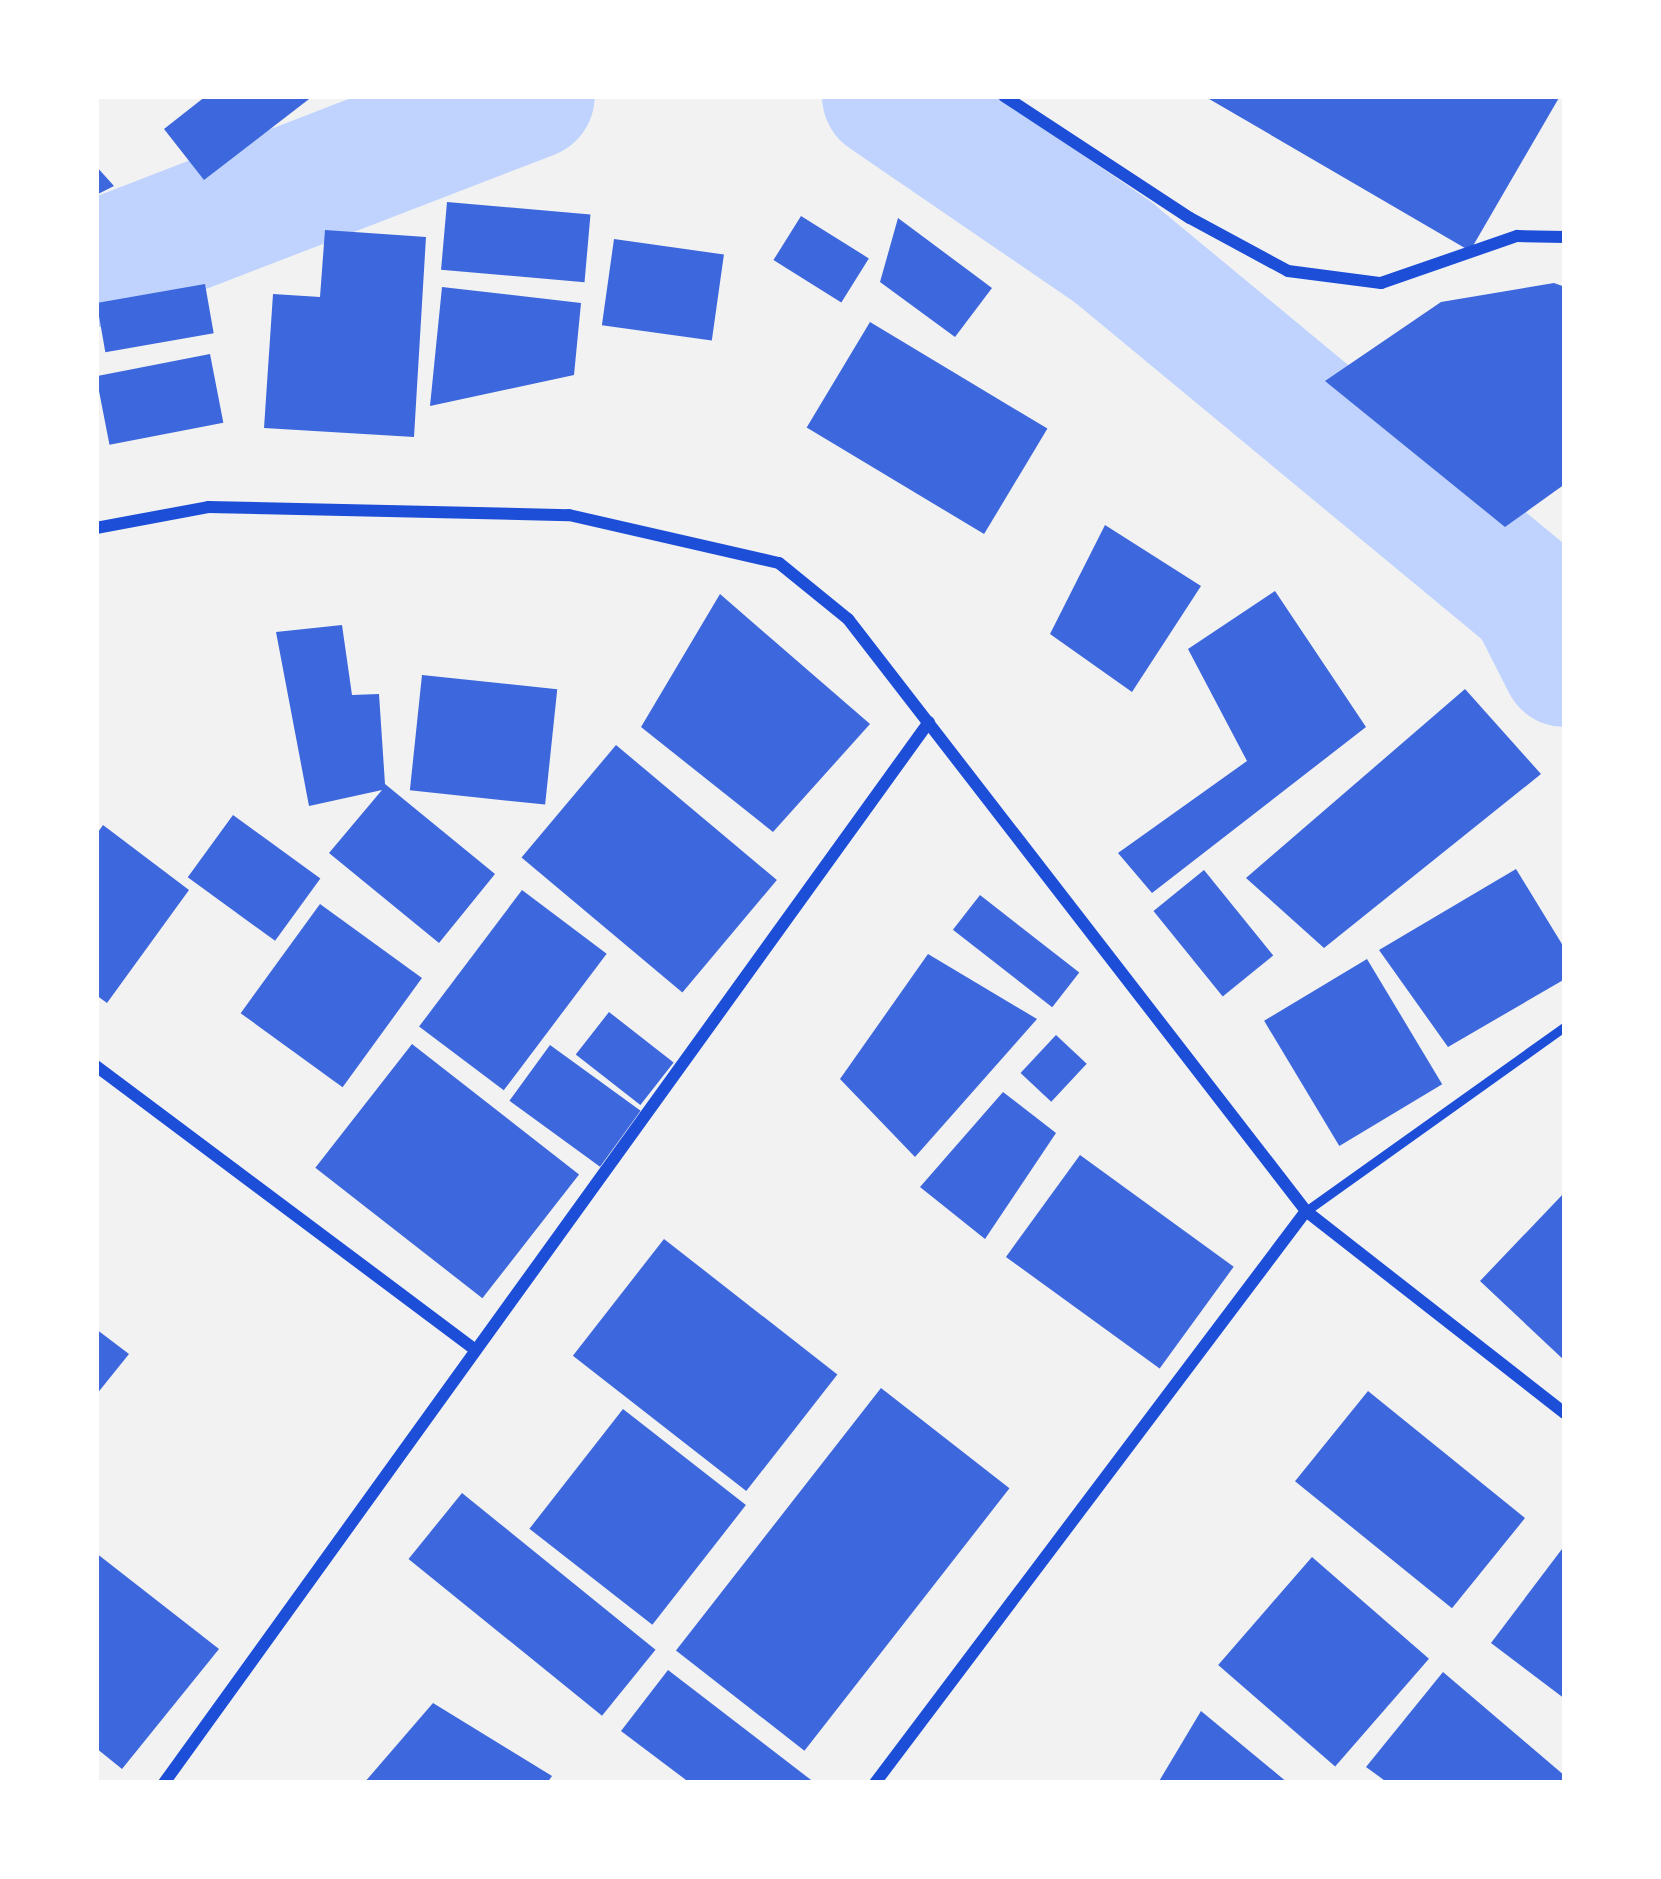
<!DOCTYPE html>
<html>
<head>
<meta charset="utf-8">
<style>
  body { margin:0 }
  #map { position:relative; width:1661px; height:1879px; overflow:hidden; background:#f2f2f2; font-family:Montserrat,sans-serif }
  div>[style] { position:absolute }
  .river>* { height:126px; margin:-63px; padding:0 63px; transform-origin:63px; border-radius:63px; background:#bfd3fe }
  .building>* { inset:0; background:#3d67dc; transform-origin:0 0 }
  .service>* { height:9px; margin:-4.5px; padding:0 4.5px; transform-origin:4.5px; border-radius:4.5px; background:#1d4ed8 }
  .minor>* { height:12px; margin:-6px; padding:0 6px; transform-origin:6px; border-radius:6px; background:#1d4ed8 }
  span { translate:-50% -50%; white-space:nowrap; text-align:center; line-height:1.15; -webkit-text-stroke:12px #fff; paint-order:stroke }
  .frame { position:absolute; inset:0; border:99px solid #fff; pointer-events:none }
</style>
</head>
<body>
<div id="map">
  <div class="river">
    <div style="left:885px;top:96px;width:278px;rotate:34.4deg"></div>
    <div style="left:1114px;top:253px;width:543px;rotate:39.62deg"></div>
    <div style="left:1532px;top:599px;width:73px;rotate:63.1deg"></div>
    <div style="left:96px;top:264px;width:467px;rotate:-21.1deg"></div>
  </div>
  <div class="building">
    <div style="clip-path:polygon(206px 96px,313px 96px,204px 180px,164px 129px)"></div>
    <div style="clip-path:polygon(1204px 96px,1560px 96px,1470px 251px)"></div>
    <div style="clip-path:polygon(96px 166px,114px 186px,96px 195px)"></div>
    <div style="left:447px;top:202px;width:144px;height:68px;rotate:5deg"></div>
    <div style="left:801px;top:216px;width:80px;height:52px;rotate:32deg"></div>
    <div style="clip-path:polygon(898px 218px,992px 288px,955px 337px,880px 282px)"></div>
    <div style="clip-path:polygon(325px 230px,426px 237px,414px 437px,264px 428px,273px 294px,320px 297px)"></div>
    <div style="left:614px;top:239px;width:111px;height:87px;rotate:8deg"></div>
    <div style="clip-path:polygon(1554px 283px,1565px 287px,1565px 484px,1505px 527px,1325px 381px,1441px 302px)"></div>
    <div style="left:205px;top:284px;width:50px;height:110px;rotate:80deg"></div>
    <div style="clip-path:polygon(442px 287px,581px 303px,574px 375px,430px 406px)"></div>
    <div style="left:870px;top:322px;width:207px;height:123px;rotate:31deg"></div>
    <div style="left:210px;top:354px;width:70px;height:116px;rotate:79deg"></div>
    <div style="clip-path:polygon(1105px 525px,1201px 586px,1132px 692px,1050px 634px)"></div>
    <div style="clip-path:polygon(1275px 591px,1366px 727px,1152px 893px,1118px 853px,1247px 761px,1188px 649px)"></div>
    <div style="clip-path:polygon(720px 594px,870px 724px,773px 832px,641px 727px)"></div>
    <div style="clip-path:polygon(342px 625px,352px 695px,379px 694px,385px 784px,495px 874px,439px 943px,329px 853px,382px 790px,309px 806px,276px 632px)"></div>
    <div style="left:422px;top:675px;width:136px;height:116px;rotate:6deg"></div>
    <div style="clip-path:polygon(1465px 689px,1541px 774px,1324px 948px,1246px 878px)"></div>
    <div style="left:616px;top:745px;width:210px;height:147px;rotate:40deg"></div>
    <div style="left:233px;top:815px;width:108px;height:77px;rotate:36deg"></div>
    <div style="clip-path:polygon(103px 825px,189px 890px,107px 1003px,96px 995px,96px 835px)"></div>
    <div style="clip-path:polygon(1516px 869px,1565px 949px,1565px 979px,1448px 1047px,1379px 950px)"></div>
    <div style="left:1204px;top:870px;width:110px;height:65px;rotate:51deg"></div>
    <div style="left:522px;top:890px;width:106px;height:171px;rotate:37deg"></div>
    <div style="left:980px;top:895px;width:126px;height:44px;rotate:38deg"></div>
    <div style="left:320px;top:904px;width:126px;height:135px;rotate:36deg"></div>
    <div style="clip-path:polygon(928px 954px,1037px 1019px,915px 1157px,840px 1079px)"></div>
    <div style="left:1367px;top:959px;width:146px;height:120px;rotate:59deg"></div>
    <div style="left:609px;top:1012px;width:82px;height:54px;rotate:38deg"></div>
    <div style="left:1056px;top:1035px;width:42px;height:52px;rotate:43deg"></div>
    <div style="left:412px;top:1044px;width:212px;height:157px;rotate:38deg"></div>
    <div style="left:550px;top:1045px;width:112px;height:69px;rotate:36deg"></div>
    <div style="clip-path:polygon(1003px 1092px,1056px 1133px,985px 1239px,920px 1187px)"></div>
    <div style="left:1080px;top:1155px;width:190px;height:126px;rotate:36deg"></div>
    <div style="clip-path:polygon(1565px 1192px,1565px 1361px,1480px 1281px)"></div>
    <div style="left:664px;top:1239px;width:220px;height:148px;rotate:38deg"></div>
    <div style="clip-path:polygon(96px 1329px,129px 1354px,96px 1395px)"></div>
    <div style="left:881px;top:1388px;width:163px;height:333px;rotate:38deg"></div>
    <div style="left:1368px;top:1391px;width:202px;height:116px;rotate:39deg"></div>
    <div style="left:623px;top:1409px;width:156px;height:152px;rotate:38deg"></div>
    <div style="left:462px;top:1493px;width:249px;height:85px;rotate:39deg"></div>
    <div style="clip-path:polygon(1565px 1545px,1565px 1699px,1491px 1643px)"></div>
    <div style="clip-path:polygon(96px 1553px,219px 1649px,122px 1769px,96px 1748px)"></div>
    <div style="left:1312px;top:1557px;width:155px;height:143px;rotate:41deg"></div>
    <div style="clip-path:polygon(668px 1670px,815px 1783px,690px 1783px,621px 1731px)"></div>
    <div style="clip-path:polygon(1443px 1672px,1565px 1776px,1565px 1783px,1388px 1783px,1366px 1767px)"></div>
    <div style="clip-path:polygon(433px 1703px,552px 1776px,547px 1783px,364px 1783px)"></div>
    <div style="clip-path:polygon(1201px 1711px,1288px 1783px,1158px 1783px)"></div>
  </div>
  <div class="service">
    <div style="left:1306px;top:1211px;width:318px;rotate:-35.5deg"></div>
  </div>
  <div class="minor">
    <div style="left:1004px;top:96px;width:222px;rotate:33.3deg"></div>
    <div style="left:1190px;top:218px;width:111px;rotate:28.4deg"></div>
    <div style="left:1288px;top:271px;width:94px;rotate:7.4deg"></div>
    <div style="left:1381px;top:283px;width:144px;rotate:-19.1deg"></div>
    <div style="left:1517px;top:236px;width:48px;rotate:1.2deg"></div>
    <div style="left:96px;top:528px;width:114px;rotate:-10.6deg"></div>
    <div style="left:208px;top:507px;width:361px;rotate:1.3deg"></div>
    <div style="left:569px;top:515px;width:215px;rotate:12.9deg"></div>
    <div style="left:779px;top:563px;width:89px;rotate:39.1deg"></div>
    <div style="left:848px;top:619px;width:748px;rotate:52.27deg"></div>
    <div style="left:1306px;top:1211px;width:328px;rotate:38deg"></div>
    <div style="left:96px;top:1066px;width:474px;rotate:36.8deg"></div>
    <div style="left:164px;top:1783px;width:1308px;rotate:-54.21deg"></div>
    <div style="left:875px;top:1783px;width:716px;rotate:-53deg"></div>
  </div>
  <div class="frame"></div>
</div>
</body>
</html>
